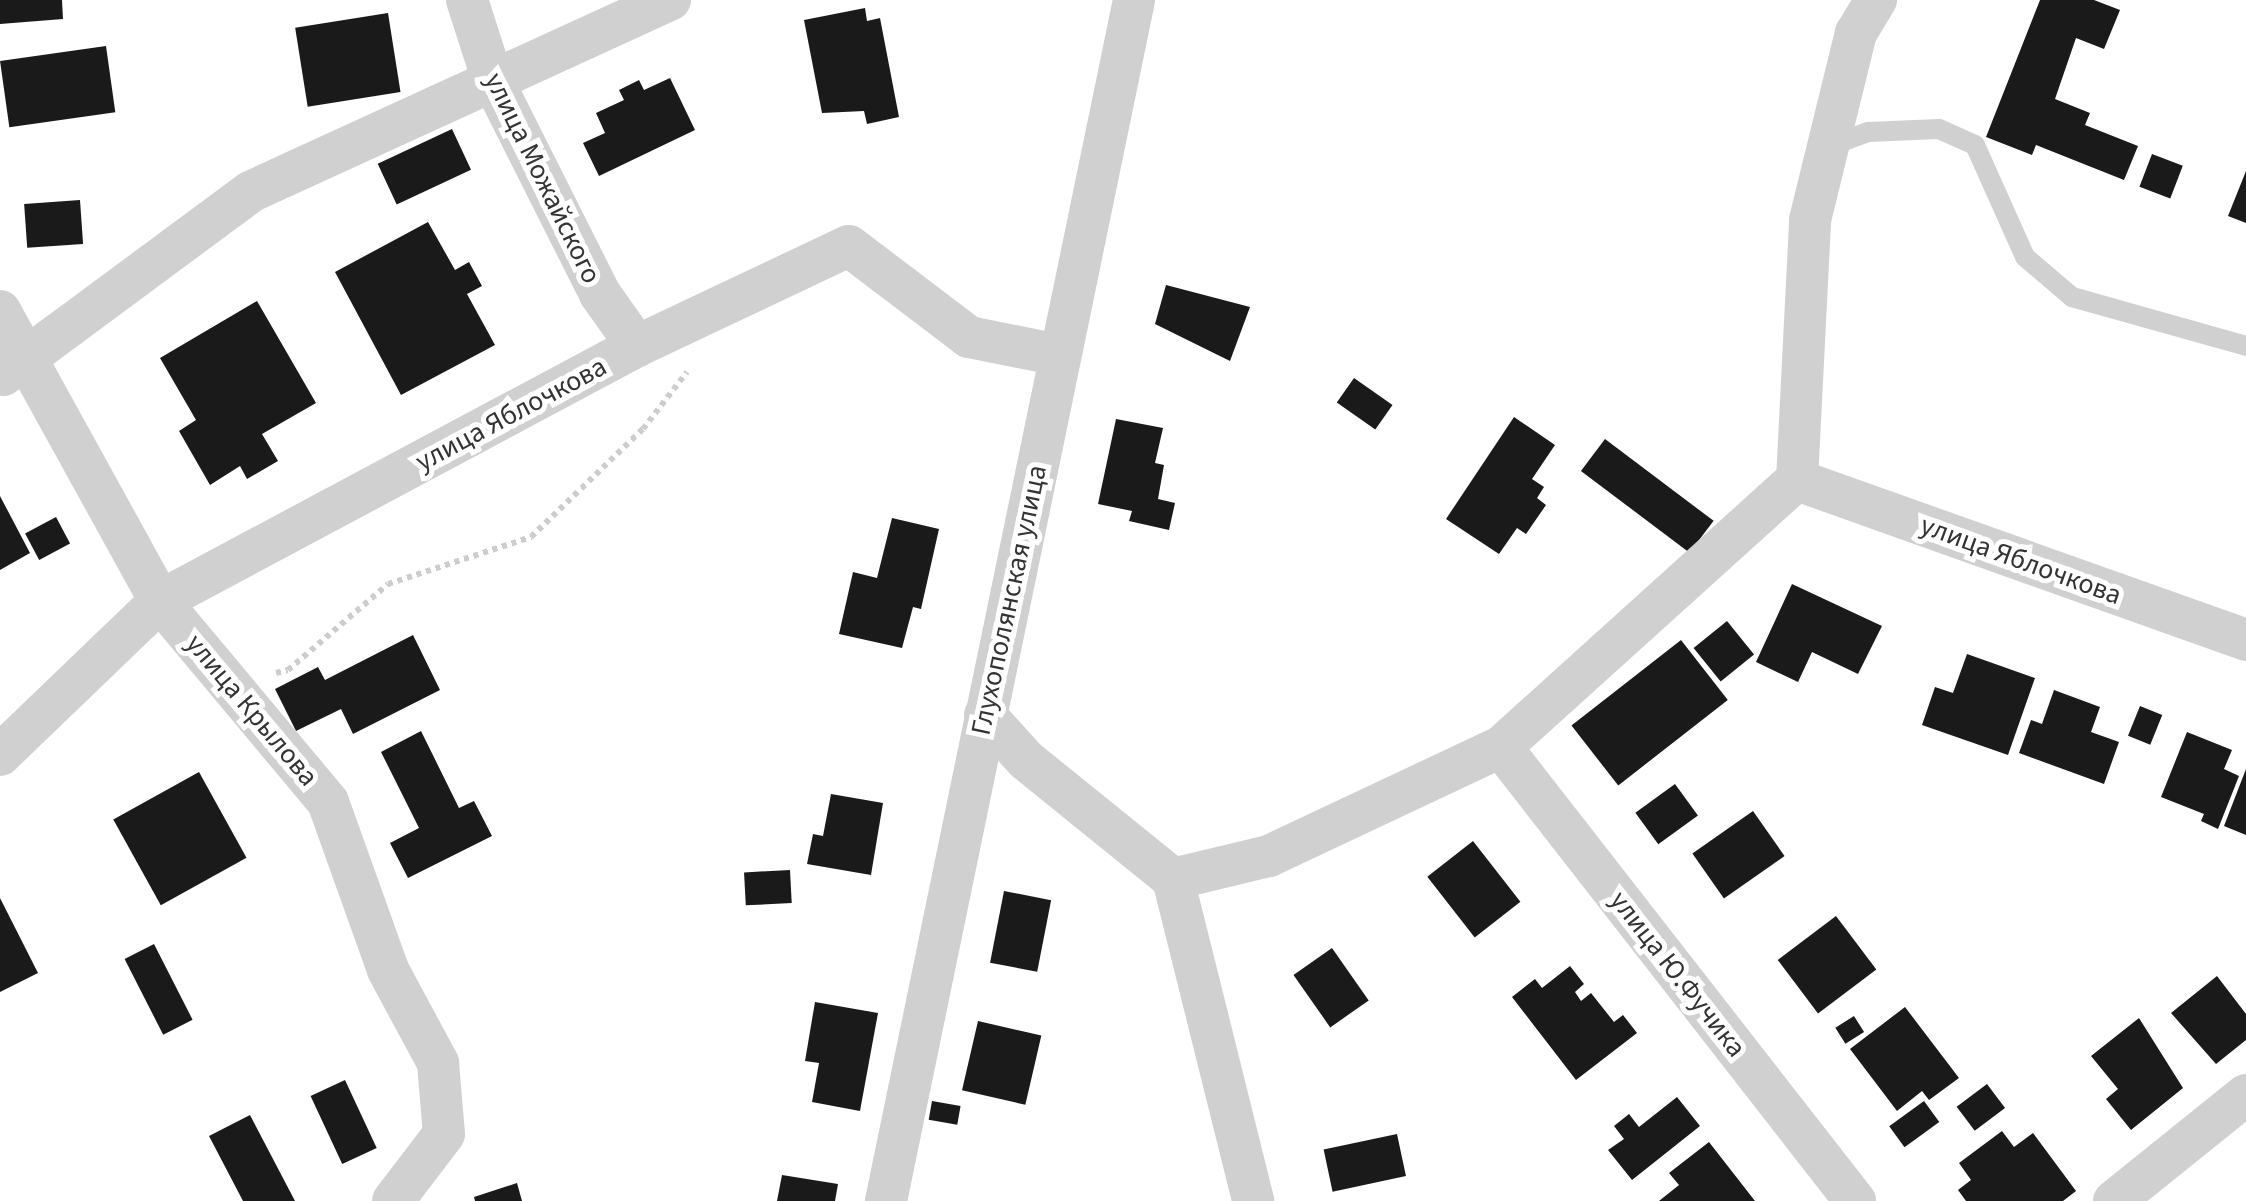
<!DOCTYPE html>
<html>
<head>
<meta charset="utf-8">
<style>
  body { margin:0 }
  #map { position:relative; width:2246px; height:1201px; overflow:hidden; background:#fff; font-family:"Source Sans 3",sans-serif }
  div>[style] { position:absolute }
  .building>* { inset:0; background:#1a1a1a; transform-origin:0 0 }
  .path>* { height:6px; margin-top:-3px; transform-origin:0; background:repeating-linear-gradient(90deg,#cdcdcd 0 5px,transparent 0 10px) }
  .lane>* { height:20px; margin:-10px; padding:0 10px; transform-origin:10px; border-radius:10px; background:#d0d0d0 }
  .street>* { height:42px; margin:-21px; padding:0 21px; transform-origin:21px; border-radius:21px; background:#d0d0d0 }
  span { translate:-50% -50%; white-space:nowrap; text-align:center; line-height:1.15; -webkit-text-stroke:10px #fff; paint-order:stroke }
  .street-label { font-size:28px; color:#333 }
</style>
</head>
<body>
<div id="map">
  <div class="building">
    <div style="clip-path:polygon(0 0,62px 0,63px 19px,0 24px)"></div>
    <div style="clip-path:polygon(2040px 0,2094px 0,2120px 10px,2104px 49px,2076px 38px,2055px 99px,2090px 113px,2085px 125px,2138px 146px,2124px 180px,2036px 145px,2032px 155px,1986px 137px)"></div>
    <div style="clip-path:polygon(865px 8px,867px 21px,880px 18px,899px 117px,867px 124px,864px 111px,822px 113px,804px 20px)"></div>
    <div style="left:388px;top:13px;width:80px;height:94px;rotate:81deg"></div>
    <div style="left:106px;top:46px;width:67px;height:107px;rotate:82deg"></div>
    <div style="clip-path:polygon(670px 78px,695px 130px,599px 176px,583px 143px,605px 133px,596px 113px,624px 100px,619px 90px,639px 80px,644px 90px)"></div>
    <div style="left:452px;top:129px;width:45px;height:82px;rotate:65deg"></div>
    <div style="left:2152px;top:154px;width:33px;height:35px;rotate:21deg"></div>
    <div style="clip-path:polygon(2246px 171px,2246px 223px,2228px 216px)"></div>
    <div style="left:80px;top:200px;width:44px;height:56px;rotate:86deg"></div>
    <div style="clip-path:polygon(428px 222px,455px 270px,469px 262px,482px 286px,467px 294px,495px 345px,401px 395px,335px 272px)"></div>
    <div style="clip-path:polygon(1166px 285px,1250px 307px,1230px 361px,1155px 324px)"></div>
    <div style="clip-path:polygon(257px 301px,316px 403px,262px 434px,278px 461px,247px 479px,240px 466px,210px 485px,179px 431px,196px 420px,160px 358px)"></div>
    <div style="left:1354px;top:378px;width:47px;height:30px;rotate:35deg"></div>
    <div style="clip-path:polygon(1514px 417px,1555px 445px,1532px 479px,1544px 487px,1537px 498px,1546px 505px,1526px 534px,1517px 528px,1499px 554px,1446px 519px)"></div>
    <div style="clip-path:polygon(1116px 419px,1163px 428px,1155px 463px,1164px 465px,1158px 499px,1175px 503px,1169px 530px,1129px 521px,1132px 511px,1098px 504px)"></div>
    <div style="left:1605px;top:439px;width:136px;height:40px;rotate:37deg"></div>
    <div style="clip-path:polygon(0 496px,30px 553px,0 570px)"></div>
    <div style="left:56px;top:517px;width:30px;height:35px;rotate:62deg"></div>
    <div style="clip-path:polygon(892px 518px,939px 529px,921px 609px,913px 607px,902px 648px,839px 634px,853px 572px,877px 578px)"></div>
    <div style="clip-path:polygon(1792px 584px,1882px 626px,1858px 674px,1812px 652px,1798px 682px,1756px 662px)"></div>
    <div style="left:1727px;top:621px;width:43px;height:43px;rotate:51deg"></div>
    <div style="clip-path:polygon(413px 635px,440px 690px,353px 734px,341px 709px,296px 731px,275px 689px,318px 667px,325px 680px)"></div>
    <div style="left:1681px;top:640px;width:76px;height:139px;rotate:52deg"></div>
    <div style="clip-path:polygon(1967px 654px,2035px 678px,2008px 755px,1922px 725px,1935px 687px,1953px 693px)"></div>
    <div style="clip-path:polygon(2054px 690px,2100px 707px,2091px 732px,2119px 742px,2104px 784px,2019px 753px,2031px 720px,2042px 724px)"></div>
    <div style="left:2140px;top:706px;width:24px;height:32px;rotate:22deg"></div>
    <div style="clip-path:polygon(421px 731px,459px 808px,474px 801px,492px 836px,408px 878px,390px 843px,419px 828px,381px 752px)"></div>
    <div style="clip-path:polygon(2187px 732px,2232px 750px,2224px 769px,2239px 776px,2218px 829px,2201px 821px,2204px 814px,2161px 797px)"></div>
    <div style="clip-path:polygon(2246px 769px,2246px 835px,2224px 826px)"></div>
    <div style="left:199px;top:772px;width:98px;height:98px;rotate:61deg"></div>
    <div style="left:1675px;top:784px;width:39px;height:49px;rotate:54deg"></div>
    <div style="clip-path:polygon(831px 794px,883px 803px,871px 875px,807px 864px,813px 834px,823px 836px)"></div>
    <div style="left:1753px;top:811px;width:55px;height:74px;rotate:55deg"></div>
    <div style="left:1473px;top:841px;width:77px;height:58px;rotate:52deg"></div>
    <div style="left:790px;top:870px;width:33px;height:46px;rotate:87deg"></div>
    <div style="left:1004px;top:891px;width:48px;height:73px;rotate:11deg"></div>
    <div style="clip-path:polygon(0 898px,38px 973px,0 992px)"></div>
    <div style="left:1836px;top:916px;width:67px;height:73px;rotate:53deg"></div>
    <div style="left:154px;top:944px;width:85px;height:33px;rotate:63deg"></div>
    <div style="left:1332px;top:948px;width:64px;height:47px;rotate:55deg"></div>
    <div style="clip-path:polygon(1570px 966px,1584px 984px,1575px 992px,1581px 1001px,1591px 993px,1614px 1022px,1623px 1015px,1637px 1033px,1576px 1080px,1512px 997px,1535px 979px,1542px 988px)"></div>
    <div style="clip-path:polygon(2217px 976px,2246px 1014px,2246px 1040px,2216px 1064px,2171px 1013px)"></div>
    <div style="clip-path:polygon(815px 1002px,878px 1013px,860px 1111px,812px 1102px,819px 1063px,805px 1061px)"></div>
    <div style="clip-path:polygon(1905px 1007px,1959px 1078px,1929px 1100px,1922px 1091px,1897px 1111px,1850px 1049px)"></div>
    <div style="left:1854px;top:1016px;width:19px;height:22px;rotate:58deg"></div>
    <div style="clip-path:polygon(2139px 1018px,2183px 1088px,2131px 1130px,2106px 1099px,2118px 1089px,2091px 1056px)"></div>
    <div style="left:978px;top:1021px;width:65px;height:71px;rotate:13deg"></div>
    <div style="left:345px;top:1080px;width:75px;height:38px;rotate:65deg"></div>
    <div style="left:1987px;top:1084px;width:30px;height:38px;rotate:53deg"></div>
    <div style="clip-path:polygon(1677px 1097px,1700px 1126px,1632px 1180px,1608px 1150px,1624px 1139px,1614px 1126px,1629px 1114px,1639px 1127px)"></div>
    <div style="left:932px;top:1101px;width:29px;height:19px;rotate:10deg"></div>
    <div style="left:1924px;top:1101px;width:26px;height:43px;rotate:54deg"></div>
    <div style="clip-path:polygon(250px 1115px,295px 1201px,243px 1201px,209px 1136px)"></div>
    <div style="clip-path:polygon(2002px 1131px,2014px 1147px,2033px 1133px,2076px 1191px,2063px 1201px,1966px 1201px,1958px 1190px,1971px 1180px,1959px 1163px)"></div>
    <div style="left:1397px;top:1134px;width:43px;height:75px;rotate:78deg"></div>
    <div style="clip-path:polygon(1709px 1142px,1755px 1201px,1659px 1201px,1679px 1185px,1669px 1173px)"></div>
    <div style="clip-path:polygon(782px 1175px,838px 1184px,835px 1201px,777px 1201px)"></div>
    <div style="clip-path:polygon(517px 1183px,522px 1201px,475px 1201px,474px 1197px)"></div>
  </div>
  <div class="path">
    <div style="left:276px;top:673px;width:12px;rotate:-14deg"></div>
    <div style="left:288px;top:670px;width:132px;rotate:-40.7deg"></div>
    <div style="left:388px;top:584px;width:151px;rotate:-18.2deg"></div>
    <div style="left:531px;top:537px;width:156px;rotate:-44deg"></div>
    <div style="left:643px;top:429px;width:72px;rotate:-52.3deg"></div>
  </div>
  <div class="lane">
    <div style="left:1830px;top:146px;width:40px;rotate:-20.2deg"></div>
    <div style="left:1868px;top:132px;width:71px;rotate:-2.4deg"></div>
    <div style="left:1939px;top:129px;width:39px;rotate:24deg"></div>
    <div style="left:1975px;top:145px;width:123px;rotate:65.9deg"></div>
    <div style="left:2025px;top:257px;width:62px;rotate:40.4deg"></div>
    <div style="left:2072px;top:297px;width:181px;rotate:15.7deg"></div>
  </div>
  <div class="street">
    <div style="left:467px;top:0;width:85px;rotate:72.2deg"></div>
    <div style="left:493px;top:81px;width:238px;rotate:63.3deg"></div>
    <div style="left:600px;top:294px;width:64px;rotate:54.6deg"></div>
    <div style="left:0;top:311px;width:331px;rotate:61.1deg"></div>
    <div style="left:160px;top:601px;width:262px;rotate:50.1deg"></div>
    <div style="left:328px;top:802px;width:178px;rotate:70.3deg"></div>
    <div style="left:388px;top:970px;width:106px;rotate:61.7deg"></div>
    <div style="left:438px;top:1063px;width:71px;rotate:85.2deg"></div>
    <div style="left:444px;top:1134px;width:84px;rotate:127.3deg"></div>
    <div style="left:3px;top:375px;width:307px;rotate:-36.5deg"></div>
    <div style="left:250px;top:192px;width:462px;rotate:-24.6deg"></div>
    <div style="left:1797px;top:480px;width:477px;rotate:19.6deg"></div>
    <div style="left:985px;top:715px;width:61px;rotate:47.7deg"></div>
    <div style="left:1026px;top:760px;width:189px;rotate:39deg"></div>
    <div style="left:1173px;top:879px;width:332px;rotate:76deg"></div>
    <div style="left:1501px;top:747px;width:576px;rotate:52.06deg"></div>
    <div style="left:0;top:755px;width:222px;rotate:-43.9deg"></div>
    <div style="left:160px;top:601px;width:541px;rotate:-28.13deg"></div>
    <div style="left:637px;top:346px;width:234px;rotate:-25.3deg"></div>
    <div style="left:849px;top:246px;width:151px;rotate:37.2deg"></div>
    <div style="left:969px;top:337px;width:92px;rotate:11.3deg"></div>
    <div style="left:1173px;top:879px;width:99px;rotate:-13.5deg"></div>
    <div style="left:1269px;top:856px;width:256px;rotate:-25.2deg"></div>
    <div style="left:1501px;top:747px;width:399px;rotate:-42.1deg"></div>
    <div style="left:1797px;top:480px;width:260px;rotate:-87.1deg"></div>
    <div style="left:1810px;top:220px;width:193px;rotate:-76.2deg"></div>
    <div style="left:1856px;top:33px;width:39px;rotate:-59deg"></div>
    <div style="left:886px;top:1201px;width:1226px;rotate:-78.33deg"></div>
    <div style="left:2114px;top:1201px;width:169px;rotate:-38.8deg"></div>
  </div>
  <div class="street-label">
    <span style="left:543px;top:178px;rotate:64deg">улица Можайского</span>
    <span style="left:511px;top:414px;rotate:-28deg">улица Яблочкова</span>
    <span style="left:2021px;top:560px;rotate:20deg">улица Яблочкова</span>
    <span style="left:1009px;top:600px;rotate:-78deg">Глухополянская улица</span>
    <span style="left:252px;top:710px;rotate:50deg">улица Крылова</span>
    <span style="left:1678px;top:974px;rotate:52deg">улица Ю.Фучика</span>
  </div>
</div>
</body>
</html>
